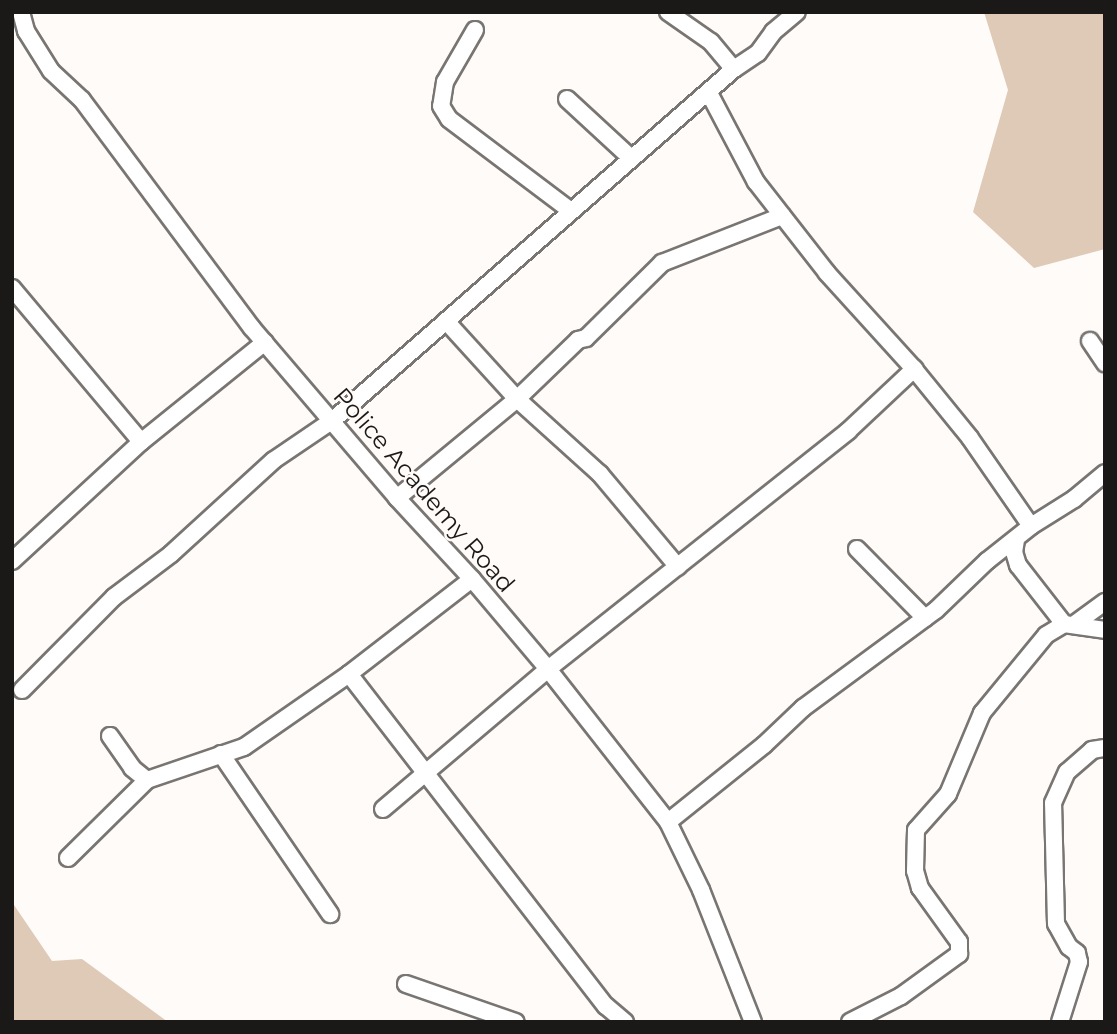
<!DOCTYPE html>
<html>
<head>
<meta charset="utf-8">
<style>
  body { margin:0 }
  #map { position:relative; width:1117px; height:1034px; overflow:hidden; background:#fefbf8; font-family:Montserrat,sans-serif }
  div>[style] { position:absolute }
  .green>* { inset:0; background:#decab6 }
  .roads { filter:drop-shadow(2px 0 #787572) drop-shadow(-2px 0 #787572) drop-shadow(0 2px #787572) drop-shadow(0 -2px #787572) }
  .minor>* { height:16px; margin:-8px; padding:0 8px; transform-origin:8px; border-radius:8px; background:#fff }
  span { translate:-50% -50%; white-space:nowrap; text-align:center; line-height:1.15; -webkit-text-stroke:5px #fefbf8; paint-order:stroke }
  .street-label { font-size:24px; color:#1a1918 }
  .frame { position:absolute; inset:0; border:14px solid #1a1918; pointer-events:none }
</style>
</head>
<body>
<div id="map">
  <div class="green">
    <div style="clip-path:polygon(984px 12px,1105px 12px,1105px 249px,1034px 268px,973px 212px,1008px 90px)"></div>
    <div style="clip-path:polygon(12px 902px,52px 961px,82px 959px,168px 1022px,12px 1022px)"></div>
  </div>
  <div class="roads">
    <div class="minor">
      <div style="left:21px;top:12px;width:20px;rotate:75deg"></div>
      <div style="left:26px;top:31px;width:47px;rotate:58deg"></div>
      <div style="left:51px;top:71px;width:42px;rotate:43.1deg"></div>
      <div style="left:82px;top:100px;width:284px;rotate:53.3deg"></div>
      <div style="left:252px;top:328px;width:223px;rotate:49.5deg"></div>
      <div style="left:397px;top:498px;width:110px;rotate:47.2deg"></div>
      <div style="left:472px;top:579px;width:118px;rotate:49.8deg"></div>
      <div style="left:548px;top:669px;width:194px;rotate:51.9deg"></div>
      <div style="left:668px;top:822px;width:76px;rotate:64.1deg"></div>
      <div style="left:701px;top:890px;width:142px;rotate:68.5deg"></div>
      <div style="left:668px;top:12px;width:52px;rotate:34.9deg"></div>
      <div style="left:711px;top:42px;width:35px;rotate:50deg"></div>
      <div style="left:475px;top:30px;width:60px;rotate:120deg"></div>
      <div style="left:445px;top:82px;width:24px;rotate:99deg"></div>
      <div style="left:441px;top:106px;width:15px;rotate:58deg"></div>
      <div style="left:449px;top:119px;width:153px;rotate:37deg"></div>
      <div style="left:709px;top:93px;width:101px;rotate:62.2deg"></div>
      <div style="left:756px;top:182px;width:115px;rotate:52deg"></div>
      <div style="left:827px;top:273px;width:130px;rotate:47.8deg"></div>
      <div style="left:914px;top:369px;width:89px;rotate:50.9deg"></div>
      <div style="left:970px;top:438px;width:107px;rotate:55.3deg"></div>
      <div style="left:567px;top:99px;width:87px;rotate:42.7deg"></div>
      <div style="left:12px;top:288px;width:201px;rotate:50deg"></div>
      <div style="left:446px;top:321px;width:105px;rotate:47.7deg"></div>
      <div style="left:517px;top:399px;width:112px;rotate:42.1deg"></div>
      <div style="left:600px;top:474px;width:121px;rotate:50deg"></div>
      <div style="left:1090px;top:341px;width:27px;rotate:56deg"></div>
      <div style="left:397px;top:498px;width:156px;rotate:-39.5deg"></div>
      <div style="left:517px;top:399px;width:85px;rotate:-44deg"></div>
      <div style="left:578px;top:340px;width:8px;rotate:-14deg"></div>
      <div style="left:586px;top:338px;width:107px;rotate:-44.6deg"></div>
      <div style="left:662px;top:263px;width:129px;rotate:-21.4deg"></div>
      <div style="left:1016px;top:540px;width:12px;rotate:99deg"></div>
      <div style="left:1014px;top:552px;width:14px;rotate:73deg"></div>
      <div style="left:1018px;top:565px;width:75px;rotate:52.1deg"></div>
      <div style="left:857px;top:549px;width:97px;rotate:45.4deg"></div>
      <div style="left:12px;top:561px;width:176px;rotate:-42.7deg"></div>
      <div style="left:141px;top:442px;width:159px;rotate:-38.9deg"></div>
      <div style="left:1076px;top:623px;width:36px;rotate:-36deg"></div>
      <div style="left:349px;top:674px;width:420px;rotate:52.3deg"></div>
      <div style="left:606px;top:1006px;width:25px;rotate:40deg"></div>
      <div style="left:22px;top:690px;width:131px;rotate:-45.3deg"></div>
      <div style="left:114px;top:597px;width:71px;rotate:-37deg"></div>
      <div style="left:171px;top:554px;width:139px;rotate:-42.4deg"></div>
      <div style="left:274px;top:460px;width:71px;rotate:-34.1deg"></div>
      <div style="left:333px;top:420px;width:533px;rotate:-41.2deg"></div>
      <div style="left:734px;top:69px;width:29px;rotate:-34deg"></div>
      <div style="left:758px;top:53px;width:26px;rotate:-54deg"></div>
      <div style="left:773px;top:32px;width:31px;rotate:-40deg"></div>
      <div style="left:110px;top:736px;width:39px;rotate:55deg"></div>
      <div style="left:132px;top:768px;width:19px;rotate:39deg"></div>
      <div style="left:147px;top:780px;width:102px;rotate:-18.8deg"></div>
      <div style="left:244px;top:747px;width:128px;rotate:-34.8deg"></div>
      <div style="left:349px;top:674px;width:155px;rotate:-37.7deg"></div>
      <div style="left:221px;top:754px;width:194px;rotate:55.7deg"></div>
      <div style="left:383px;top:809px;width:216px;rotate:-40.3deg"></div>
      <div style="left:548px;top:669px;width:383px;rotate:-38.4deg"></div>
      <div style="left:848px;top:431px;width:91px;rotate:-43.2deg"></div>
      <div style="left:668px;top:822px;width:123px;rotate:-38.7deg"></div>
      <div style="left:764px;top:745px;width:54px;rotate:-43.5deg"></div>
      <div style="left:803px;top:708px;width:165px;rotate:-36.4deg"></div>
      <div style="left:936px;top:610px;width:71px;rotate:-43.9deg"></div>
      <div style="left:987px;top:561px;width:56px;rotate:-38.5deg"></div>
      <div style="left:1031px;top:526px;width:51px;rotate:-32.1deg"></div>
      <div style="left:1074px;top:499px;width:40px;rotate:-40deg"></div>
      <div style="left:68px;top:858px;width:111px;rotate:-44.6deg"></div>
      <div style="left:406px;top:984px;width:116px;rotate:19.1deg"></div>
      <div style="left:850px;top:1022px;width:57px;rotate:-27deg"></div>
      <div style="left:901px;top:996px;width:72px;rotate:-35.9deg"></div>
      <div style="left:959px;top:954px;width:12px;rotate:-90deg"></div>
      <div style="left:959px;top:942px;width:67px;rotate:-125.8deg"></div>
      <div style="left:920px;top:888px;width:18px;rotate:-106deg"></div>
      <div style="left:915px;top:871px;width:41px;rotate:-88.6deg"></div>
      <div style="left:916px;top:830px;width:48px;rotate:-48.4deg"></div>
      <div style="left:948px;top:794px;width:88px;rotate:-67.2deg"></div>
      <div style="left:982px;top:713px;width:101px;rotate:-50.6deg"></div>
      <div style="left:1046px;top:635px;width:21px;rotate:-31deg"></div>
      <div style="left:1064px;top:624px;width:41px;rotate:8.3deg"></div>
      <div style="left:1060px;top:1022px;width:63px;rotate:-72.4deg"></div>
      <div style="left:1079px;top:962px;width:9px;rotate:-103deg"></div>
      <div style="left:1077px;top:953px;width:10px;rotate:-143deg"></div>
      <div style="left:1069px;top:947px;width:26px;rotate:-119deg"></div>
      <div style="left:1056px;top:924px;width:121px;rotate:-91.4deg"></div>
      <div style="left:1053px;top:803px;width:34px;rotate:-66deg"></div>
      <div style="left:1067px;top:772px;width:33px;rotate:-41deg"></div>
      <div style="left:1092px;top:750px;width:13px;rotate:-9deg"></div>
    </div>
  </div>
  <div class="street-label">
    <span style="left:424px;top:490px;rotate:49deg">Police Academy Road</span>
  </div>
  <div class="frame"></div>
</div>
</body>
</html>
